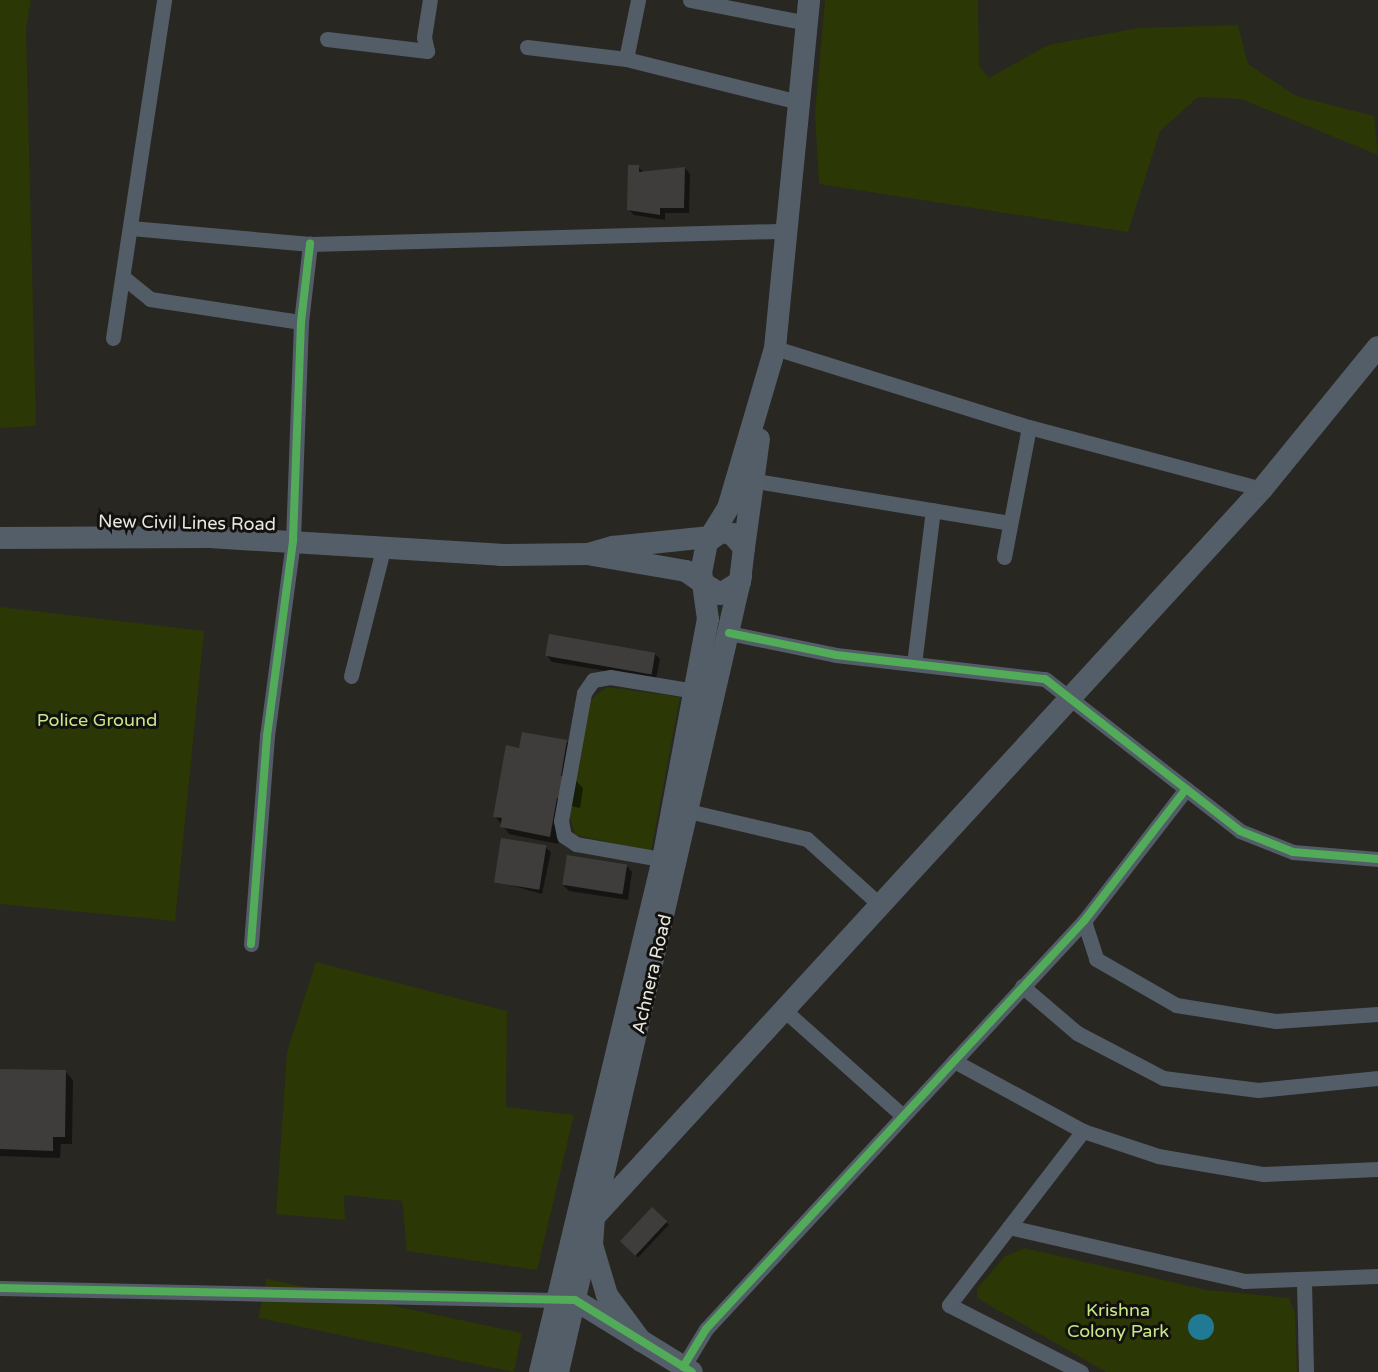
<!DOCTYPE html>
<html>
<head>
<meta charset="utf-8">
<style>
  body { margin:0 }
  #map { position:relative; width:1378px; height:1372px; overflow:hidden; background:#282722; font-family:"Varela Round",sans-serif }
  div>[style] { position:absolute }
  .green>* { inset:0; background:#2b3705; transform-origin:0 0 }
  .water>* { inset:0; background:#217a95 }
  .round { border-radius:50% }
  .shadow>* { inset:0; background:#0007; transform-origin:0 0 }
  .building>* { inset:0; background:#3e3d3c; transform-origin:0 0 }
  .street>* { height:15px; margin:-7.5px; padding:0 7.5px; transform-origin:7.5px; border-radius:7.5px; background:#525d67 }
  .secondary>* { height:22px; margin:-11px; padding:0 11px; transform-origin:11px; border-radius:11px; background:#545e68 }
  .cycleway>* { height:8px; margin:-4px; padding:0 4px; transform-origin:4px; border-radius:4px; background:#51ab58 }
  span { translate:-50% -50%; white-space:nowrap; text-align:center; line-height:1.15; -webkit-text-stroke:6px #12110d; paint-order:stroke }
  .street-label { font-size:18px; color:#e9e7e2 }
  .park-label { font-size:18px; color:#c7e788 }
</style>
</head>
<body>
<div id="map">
  <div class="green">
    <div style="clip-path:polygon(0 0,31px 0,26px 30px,36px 426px,0 428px)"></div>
    <div style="clip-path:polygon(825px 0,978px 0,979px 66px,989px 78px,1048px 45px,1138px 28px,1238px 25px,1248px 64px,1296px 96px,1374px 116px,1378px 155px,1241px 99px,1198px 97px,1160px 131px,1128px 232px,819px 184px,815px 114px)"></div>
    <div style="clip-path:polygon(0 607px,204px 631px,175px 921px,0 904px)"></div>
    <div style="clip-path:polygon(607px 687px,680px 697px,651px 851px,575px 835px,570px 816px,591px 699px)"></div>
    <div style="clip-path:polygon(316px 962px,507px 1011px,506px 1107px,574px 1115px,537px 1270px,407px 1251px,402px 1201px,344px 1195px,345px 1220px,276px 1214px,287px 1052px)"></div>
    <div style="clip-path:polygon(1024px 1248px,1207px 1290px,1289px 1298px,1295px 1313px,1297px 1372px,1106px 1372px,977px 1298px,977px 1289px,1004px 1257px)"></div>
    <div style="left:522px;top:1333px;width:40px;height:261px;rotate:102deg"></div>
  </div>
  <div class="water">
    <div class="round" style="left:1188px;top:1314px;width:26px;height:26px"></div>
  </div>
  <div class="shadow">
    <div style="clip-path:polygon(638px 167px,645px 173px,685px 168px,690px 174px,689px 213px,665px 213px,665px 220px,634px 215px,628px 209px)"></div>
    <div style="clip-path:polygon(654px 653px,660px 659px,656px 679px,552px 662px,547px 656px)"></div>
    <div style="clip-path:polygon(567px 742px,575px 750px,575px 780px,583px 788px,580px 808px,565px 805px,558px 844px,509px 834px,495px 816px,521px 750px)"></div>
    <div style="clip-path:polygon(545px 847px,551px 852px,542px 894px,495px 881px)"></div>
    <div style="clip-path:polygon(627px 866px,632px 872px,628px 900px,569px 891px,563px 885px)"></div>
    <div style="clip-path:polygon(0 1070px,66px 1072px,73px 1080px,72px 1144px,61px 1144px,60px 1158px,0 1156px)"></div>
    <div style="left:652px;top:1209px;width:23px;height:45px;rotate:43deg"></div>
  </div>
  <div class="building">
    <div style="clip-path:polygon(628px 165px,639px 165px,639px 172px,685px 167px,684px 208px,660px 208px,660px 215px,627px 210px)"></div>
    <div style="left:549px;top:634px;width:108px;height:22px;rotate:10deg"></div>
    <div style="clip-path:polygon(522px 732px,567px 740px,561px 776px,576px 779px,572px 801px,557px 798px,550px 837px,500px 827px,502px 818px,493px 817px,506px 745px,519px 748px)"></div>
    <div style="left:501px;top:838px;width:46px;height:45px;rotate:9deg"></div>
    <div style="left:567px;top:855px;width:61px;height:30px;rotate:9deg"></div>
    <div style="clip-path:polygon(0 1069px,66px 1070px,65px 1137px,53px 1137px,53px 1151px,0 1149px)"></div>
    <div style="left:652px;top:1207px;width:21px;height:47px;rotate:43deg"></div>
  </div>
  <div class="street">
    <div style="left:690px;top:0;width:119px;rotate:11.1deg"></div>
    <div style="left:327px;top:39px;width:101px;rotate:6.8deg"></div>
    <div style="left:427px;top:51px;width:14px;rotate:-102deg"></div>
    <div style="left:424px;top:37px;width:37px;rotate:-81deg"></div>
    <div style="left:527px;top:47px;width:100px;rotate:6.9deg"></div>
    <div style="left:626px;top:59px;width:178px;rotate:14deg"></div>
    <div style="left:626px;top:59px;width:60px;rotate:-78.5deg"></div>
    <div style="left:131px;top:228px;width:180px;rotate:5.1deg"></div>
    <div style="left:310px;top:244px;width:477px;rotate:-1.6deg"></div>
    <div style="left:123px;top:277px;width:35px;rotate:39deg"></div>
    <div style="left:150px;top:299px;width:153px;rotate:8.7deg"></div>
    <div style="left:113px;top:338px;width:342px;rotate:-81.4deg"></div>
    <div style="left:775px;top:348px;width:266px;rotate:17.3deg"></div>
    <div style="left:1029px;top:427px;width:241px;rotate:14.9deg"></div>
    <div style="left:756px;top:481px;width:257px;rotate:9.4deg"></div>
    <div style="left:1004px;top:557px;width:132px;rotate:-79.1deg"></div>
    <div style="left:729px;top:633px;width:109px;rotate:11.6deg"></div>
    <div style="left:836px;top:655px;width:210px;rotate:6.6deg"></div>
    <div style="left:1045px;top:679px;width:247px;rotate:37.9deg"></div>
    <div style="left:1240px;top:831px;width:57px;rotate:21.6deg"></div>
    <div style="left:1293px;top:852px;width:85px;rotate:4.7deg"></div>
    <div style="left:914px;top:664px;width:155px;rotate:-83deg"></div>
    <div style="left:351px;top:676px;width:134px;rotate:-75.8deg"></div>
    <div style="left:688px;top:811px;width:122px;rotate:13.2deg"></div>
    <div style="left:807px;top:839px;width:98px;rotate:42.1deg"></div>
    <div style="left:672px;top:861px;width:97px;rotate:-170deg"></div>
    <div style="left:576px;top:844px;width:14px;rotate:-146deg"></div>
    <div style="left:564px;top:836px;width:15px;rotate:-101deg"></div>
    <div style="left:561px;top:821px;width:130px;rotate:-79.8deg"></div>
    <div style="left:584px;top:693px;width:16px;rotate:-55deg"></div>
    <div style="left:593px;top:680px;width:17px;rotate:-10deg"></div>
    <div style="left:610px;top:677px;width:93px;rotate:9.3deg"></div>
    <div style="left:1084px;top:921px;width:40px;rotate:72deg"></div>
    <div style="left:1096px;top:959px;width:92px;rotate:29.9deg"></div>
    <div style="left:1176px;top:1005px;width:101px;rotate:9.1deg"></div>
    <div style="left:1276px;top:1021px;width:102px;rotate:-3.9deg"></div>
    <div style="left:251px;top:944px;width:209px;rotate:-85.6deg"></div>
    <div style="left:267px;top:736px;width:198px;rotate:-82.4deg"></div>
    <div style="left:293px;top:540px;width:218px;rotate:-87.9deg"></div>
    <div style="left:301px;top:322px;width:79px;rotate:-83.4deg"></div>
    <div style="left:1022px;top:986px;width:72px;rotate:40.5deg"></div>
    <div style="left:1077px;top:1033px;width:97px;rotate:27.6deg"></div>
    <div style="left:1163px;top:1078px;width:96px;rotate:7.2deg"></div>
    <div style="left:1258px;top:1090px;width:121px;rotate:-5.7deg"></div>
    <div style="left:784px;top:1010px;width:159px;rotate:41.7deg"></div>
    <div style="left:954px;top:1061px;width:147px;rotate:28.5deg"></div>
    <div style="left:1083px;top:1131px;width:79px;rotate:18.4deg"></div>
    <div style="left:1158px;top:1156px;width:107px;rotate:9.7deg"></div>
    <div style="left:1263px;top:1174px;width:115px;rotate:-2.5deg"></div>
    <div style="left:1009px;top:1227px;width:241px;rotate:12.9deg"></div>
    <div style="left:1244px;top:1281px;width:134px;rotate:-2.1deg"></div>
    <div style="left:1304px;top:1282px;width:90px;rotate:88.7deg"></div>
    <div style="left:0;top:1288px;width:558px;rotate:1.23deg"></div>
    <div style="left:683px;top:1367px;width:44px;rotate:-58.8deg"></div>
    <div style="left:706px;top:1329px;width:556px;rotate:-47.19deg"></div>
    <div style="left:1084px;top:921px;width:167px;rotate:-52.3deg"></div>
    <div style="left:1081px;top:1372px;width:148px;rotate:-153.1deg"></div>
    <div style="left:949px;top:1305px;width:220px;rotate:-52.4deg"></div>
  </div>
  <div class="secondary">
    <div style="left:721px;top:532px;width:11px;rotate:10deg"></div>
    <div style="left:732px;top:534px;width:18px;rotate:49deg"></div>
    <div style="left:744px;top:548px;width:34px;rotate:97deg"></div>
    <div style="left:740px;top:582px;width:23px;rotate:149deg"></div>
    <div style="left:720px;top:594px;width:20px;rotate:-147deg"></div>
    <div style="left:703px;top:583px;width:10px;rotate:-101deg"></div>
    <div style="left:701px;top:573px;width:32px;rotate:-79deg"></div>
    <div style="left:707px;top:542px;width:17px;rotate:-36deg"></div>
    <div style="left:0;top:538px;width:209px;rotate:-0.3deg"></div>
    <div style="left:209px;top:537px;width:292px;rotate:3.5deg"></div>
    <div style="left:500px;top:555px;width:88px;rotate:-0.7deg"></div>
    <div style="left:744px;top:548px;width:110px;rotate:-82.2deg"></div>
    <div style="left:561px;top:1300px;width:14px"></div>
    <div style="left:575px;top:1300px;width:137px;rotate:31.6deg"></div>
    <div style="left:641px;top:1341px;width:57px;rotate:-126.5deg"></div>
    <div style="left:607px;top:1295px;width:52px;rotate:-106.7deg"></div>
    <div style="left:592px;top:1245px;width:28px;rotate:-86deg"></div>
    <div style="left:594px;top:1217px;width:988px;rotate:-47.46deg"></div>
    <div style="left:1262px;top:489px;width:183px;rotate:-50.8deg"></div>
    <div style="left:540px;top:1372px;width:528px;rotate:-76.52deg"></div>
    <div style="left:663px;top:859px;width:244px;rotate:-79.4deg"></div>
    <div style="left:708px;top:619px;width:36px;rotate:-98deg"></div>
    <div style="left:703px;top:583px;width:21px;rotate:-145deg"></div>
    <div style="left:686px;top:571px;width:99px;rotate:-170.2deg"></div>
    <div style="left:588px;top:554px;width:26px;rotate:-16deg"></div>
    <div style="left:613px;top:547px;width:98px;rotate:-5.9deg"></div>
    <div style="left:710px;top:537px;width:34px;rotate:-58deg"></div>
    <div style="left:728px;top:508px;width:167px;rotate:-73.6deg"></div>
    <div style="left:775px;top:348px;width:350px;rotate:-84.4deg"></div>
    <div style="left:558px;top:1372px;width:817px;rotate:-77.05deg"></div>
  </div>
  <div class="cycleway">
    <div style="left:729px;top:633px;width:109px;rotate:11.6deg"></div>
    <div style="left:836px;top:655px;width:210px;rotate:6.6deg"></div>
    <div style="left:1045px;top:679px;width:247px;rotate:37.9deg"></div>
    <div style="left:1240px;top:831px;width:57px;rotate:21.6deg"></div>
    <div style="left:1293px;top:852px;width:85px;rotate:4.7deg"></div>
    <div style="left:251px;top:944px;width:209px;rotate:-85.6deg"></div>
    <div style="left:267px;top:736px;width:198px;rotate:-82.4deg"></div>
    <div style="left:293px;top:540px;width:218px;rotate:-87.9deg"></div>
    <div style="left:301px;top:322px;width:79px;rotate:-83.4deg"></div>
    <div style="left:0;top:1288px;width:575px;rotate:1.2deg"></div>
    <div style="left:575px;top:1300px;width:137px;rotate:31.6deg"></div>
    <div style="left:683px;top:1367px;width:44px;rotate:-58.8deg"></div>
    <div style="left:706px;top:1329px;width:556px;rotate:-47.19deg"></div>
    <div style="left:1084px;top:921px;width:167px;rotate:-52.3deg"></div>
  </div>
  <div class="street-label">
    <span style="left:187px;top:523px;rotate:1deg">New Civil Lines Road</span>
    <span style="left:652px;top:974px;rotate:-77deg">Achnera Road</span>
  </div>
  <div class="park-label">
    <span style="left:97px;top:720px">Police Ground</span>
    <span style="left:1118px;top:1321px">Krishna<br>Colony Park</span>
  </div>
</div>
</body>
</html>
